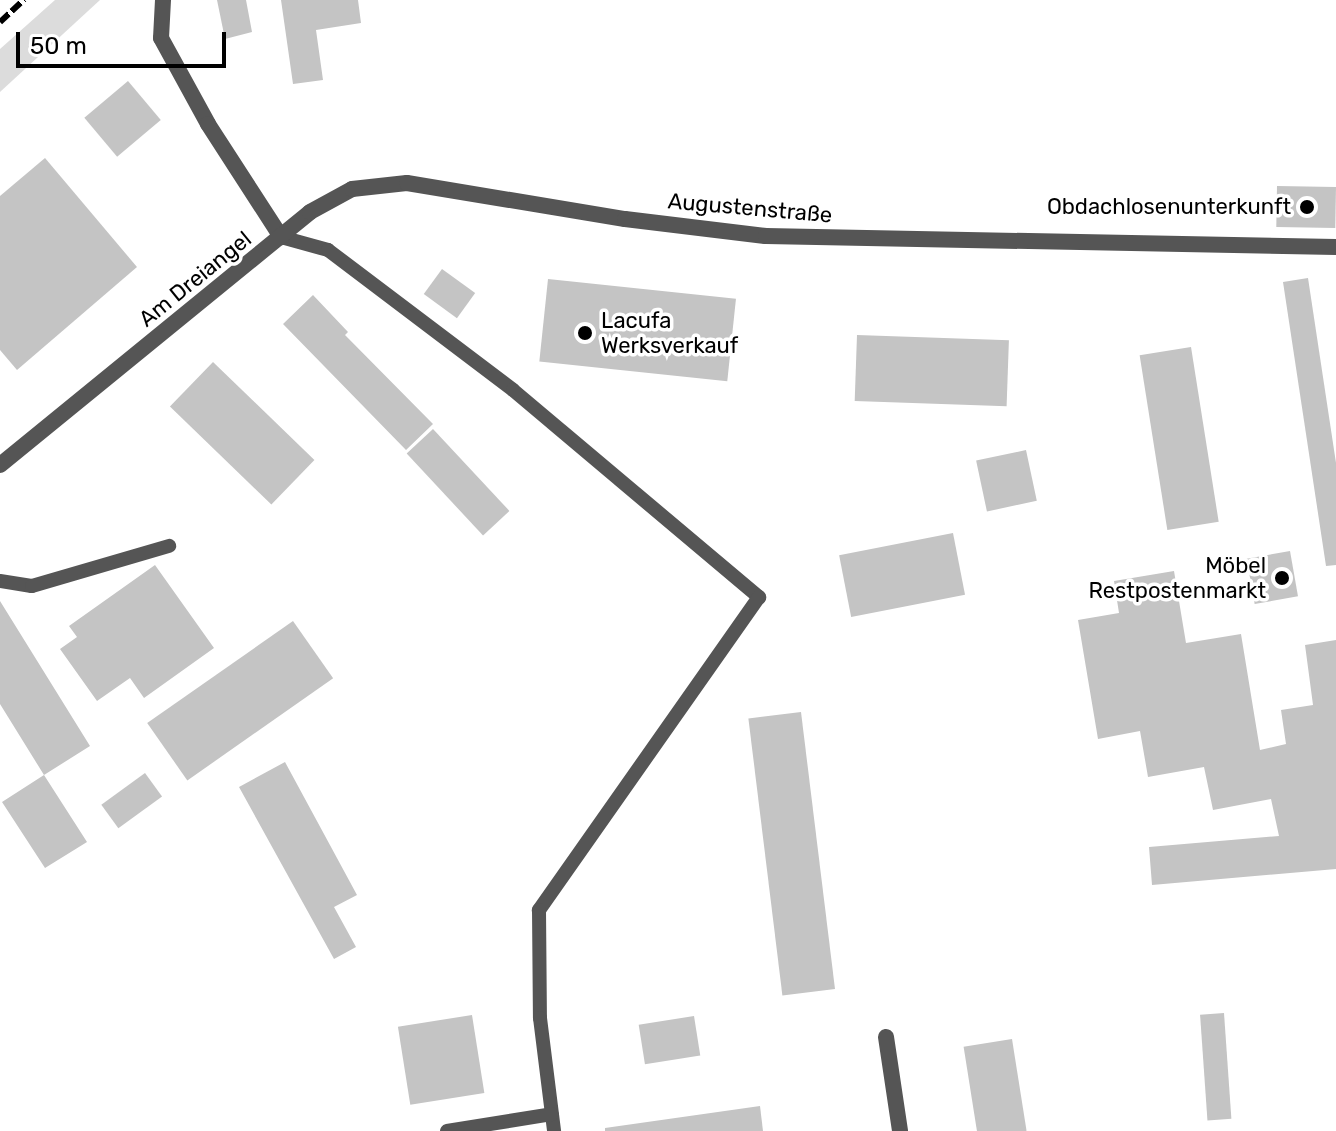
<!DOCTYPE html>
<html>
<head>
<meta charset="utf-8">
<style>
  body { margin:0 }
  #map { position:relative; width:1336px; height:1131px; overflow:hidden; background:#fff; font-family:Rubik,sans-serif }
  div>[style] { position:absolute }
  .green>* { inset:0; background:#dcdcdc }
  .building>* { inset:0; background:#c4c4c4; transform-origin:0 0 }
  .service>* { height:14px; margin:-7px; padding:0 7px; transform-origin:7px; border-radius:7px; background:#555 }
  .minor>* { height:16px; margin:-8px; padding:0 8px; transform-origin:8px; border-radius:8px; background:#555 }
  .rail>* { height:6px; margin-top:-3px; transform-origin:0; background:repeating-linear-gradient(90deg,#000 0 12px,transparent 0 16px) }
  .dots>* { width:22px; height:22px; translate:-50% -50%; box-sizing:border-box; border:4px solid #fff; border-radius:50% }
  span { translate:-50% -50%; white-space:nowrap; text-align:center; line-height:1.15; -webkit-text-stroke:7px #fff; paint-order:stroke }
  .poi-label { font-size:22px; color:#000 }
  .right { translate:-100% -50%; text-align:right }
  .left { translate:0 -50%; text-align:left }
  .street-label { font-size:22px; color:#000 }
  .scale { position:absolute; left:16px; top:32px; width:210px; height:36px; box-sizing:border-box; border:4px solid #000; border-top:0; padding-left:10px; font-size:24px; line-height:28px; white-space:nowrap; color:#000; -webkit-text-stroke:6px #fff; paint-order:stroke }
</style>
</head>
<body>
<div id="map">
  <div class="green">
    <div style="clip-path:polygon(55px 0,100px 0,0 92px,0 49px)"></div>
  </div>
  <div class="building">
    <div style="clip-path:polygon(217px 0,246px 0,252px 32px,225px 39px)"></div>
    <div style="clip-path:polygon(281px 0,358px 0,361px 23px,316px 30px,323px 80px,293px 84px)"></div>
    <div style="left:128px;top:81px;width:51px;height:57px;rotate:50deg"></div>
    <div style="clip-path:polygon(45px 158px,137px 267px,17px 370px,0 350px,0 196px)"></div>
    <div style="left:1277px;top:186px;width:59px;height:41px;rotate:1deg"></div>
    <div style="left:442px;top:269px;width:41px;height:31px;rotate:36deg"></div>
    <div style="clip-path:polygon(1308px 278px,1336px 463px,1336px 565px,1326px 566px,1283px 282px)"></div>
    <div style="left:548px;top:279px;width:189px;height:83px;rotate:6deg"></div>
    <div style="clip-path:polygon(313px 295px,348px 332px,345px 335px,433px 424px,406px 450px,283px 324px)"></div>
    <div style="left:857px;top:335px;width:152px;height:66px;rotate:2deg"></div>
    <div style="left:1191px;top:347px;width:177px;height:52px;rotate:81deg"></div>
    <div style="left:213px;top:362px;width:141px;height:62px;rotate:44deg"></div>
    <div style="left:433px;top:429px;width:112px;height:36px;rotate:47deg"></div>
    <div style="left:1026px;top:450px;width:52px;height:51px;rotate:78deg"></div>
    <div style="left:953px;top:533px;width:63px;height:116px;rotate:79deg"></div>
    <div style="left:1290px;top:551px;width:46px;height:44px;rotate:80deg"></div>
    <div style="clip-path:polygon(155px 565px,214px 648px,144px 698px,130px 678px,97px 701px,60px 649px,77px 637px,69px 626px)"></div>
    <div style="clip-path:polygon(1174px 571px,1186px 643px,1241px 634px,1260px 750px,1286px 744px,1281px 710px,1313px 705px,1305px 645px,1336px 640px,1336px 869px,1152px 885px,1149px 847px,1279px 836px,1271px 799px,1213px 810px,1204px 767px,1148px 777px,1140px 731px,1098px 739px,1078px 620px,1119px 613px,1114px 581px)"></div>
    <div style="clip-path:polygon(0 601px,90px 746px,44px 775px,87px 842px,45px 868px,2px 802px,44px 775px,0 704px)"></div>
    <div style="left:293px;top:621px;width:70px;height:178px;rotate:55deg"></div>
    <div style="left:801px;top:712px;width:279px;height:53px;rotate:83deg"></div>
    <div style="clip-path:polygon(285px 762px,357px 895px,334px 907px,356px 947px,334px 959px,239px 787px)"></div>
    <div style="left:145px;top:773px;width:29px;height:54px;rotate:54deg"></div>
    <div style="left:1224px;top:1013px;width:106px;height:24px;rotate:86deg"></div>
    <div style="left:472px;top:1015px;width:79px;height:75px;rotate:81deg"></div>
    <div style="left:694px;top:1016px;width:40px;height:56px;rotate:81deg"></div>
    <div style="left:1012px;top:1039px;width:93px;height:49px;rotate:81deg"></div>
    <div style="clip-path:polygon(760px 1106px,763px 1131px,605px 1131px,605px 1128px)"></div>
  </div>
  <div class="service">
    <div style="left:281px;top:237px;width:49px;rotate:15.5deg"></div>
    <div style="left:328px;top:250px;width:232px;rotate:37.1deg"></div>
    <div style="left:513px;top:390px;width:322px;rotate:40.1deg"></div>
    <div style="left:759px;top:597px;width:383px;rotate:125.1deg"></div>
    <div style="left:539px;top:910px;width:108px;rotate:89.5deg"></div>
    <div style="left:540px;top:1018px;width:114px;rotate:82.9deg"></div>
    <div style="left:0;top:581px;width:32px;rotate:9deg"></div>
    <div style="left:32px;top:586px;width:143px;rotate:-16.3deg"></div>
    <div style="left:447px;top:1131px;width:106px;rotate:-9.2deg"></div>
  </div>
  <div class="minor">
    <div style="left:163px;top:0;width:38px;rotate:93deg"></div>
    <div style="left:161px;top:38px;width:98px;rotate:61.3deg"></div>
    <div style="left:208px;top:124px;width:135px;rotate:57.1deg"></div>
    <div style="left:0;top:465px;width:400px;rotate:-39.2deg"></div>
    <div style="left:310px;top:212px;width:48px;rotate:-28.7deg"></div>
    <div style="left:352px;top:189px;width:55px;rotate:-6.2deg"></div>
    <div style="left:407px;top:183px;width:221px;rotate:9.4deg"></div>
    <div style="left:625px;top:219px;width:142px;rotate:6.9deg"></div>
    <div style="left:766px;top:236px;width:570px;rotate:1.11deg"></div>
    <div style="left:886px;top:1037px;width:95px;rotate:81.5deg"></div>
  </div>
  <div class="rail">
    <div style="left:0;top:22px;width:33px;rotate:-43deg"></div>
  </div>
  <div class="dots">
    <div style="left:1307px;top:207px;background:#000"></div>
    <div style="left:585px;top:333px;background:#000"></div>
    <div style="left:1282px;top:578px;background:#000"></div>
  </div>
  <div class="poi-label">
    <span class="right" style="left:1291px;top:207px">Obdachlosenunterkunft</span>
    <span class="left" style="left:601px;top:333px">Lacufa<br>Werksverkauf</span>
    <span class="right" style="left:1266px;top:578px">Möbel<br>Restpostenmarkt</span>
  </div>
  <div class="street-label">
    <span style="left:750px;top:208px;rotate:5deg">Augustenstraße</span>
    <span style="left:195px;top:279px;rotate:-39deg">Am Dreiangel</span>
  </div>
  <div class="scale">50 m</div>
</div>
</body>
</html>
